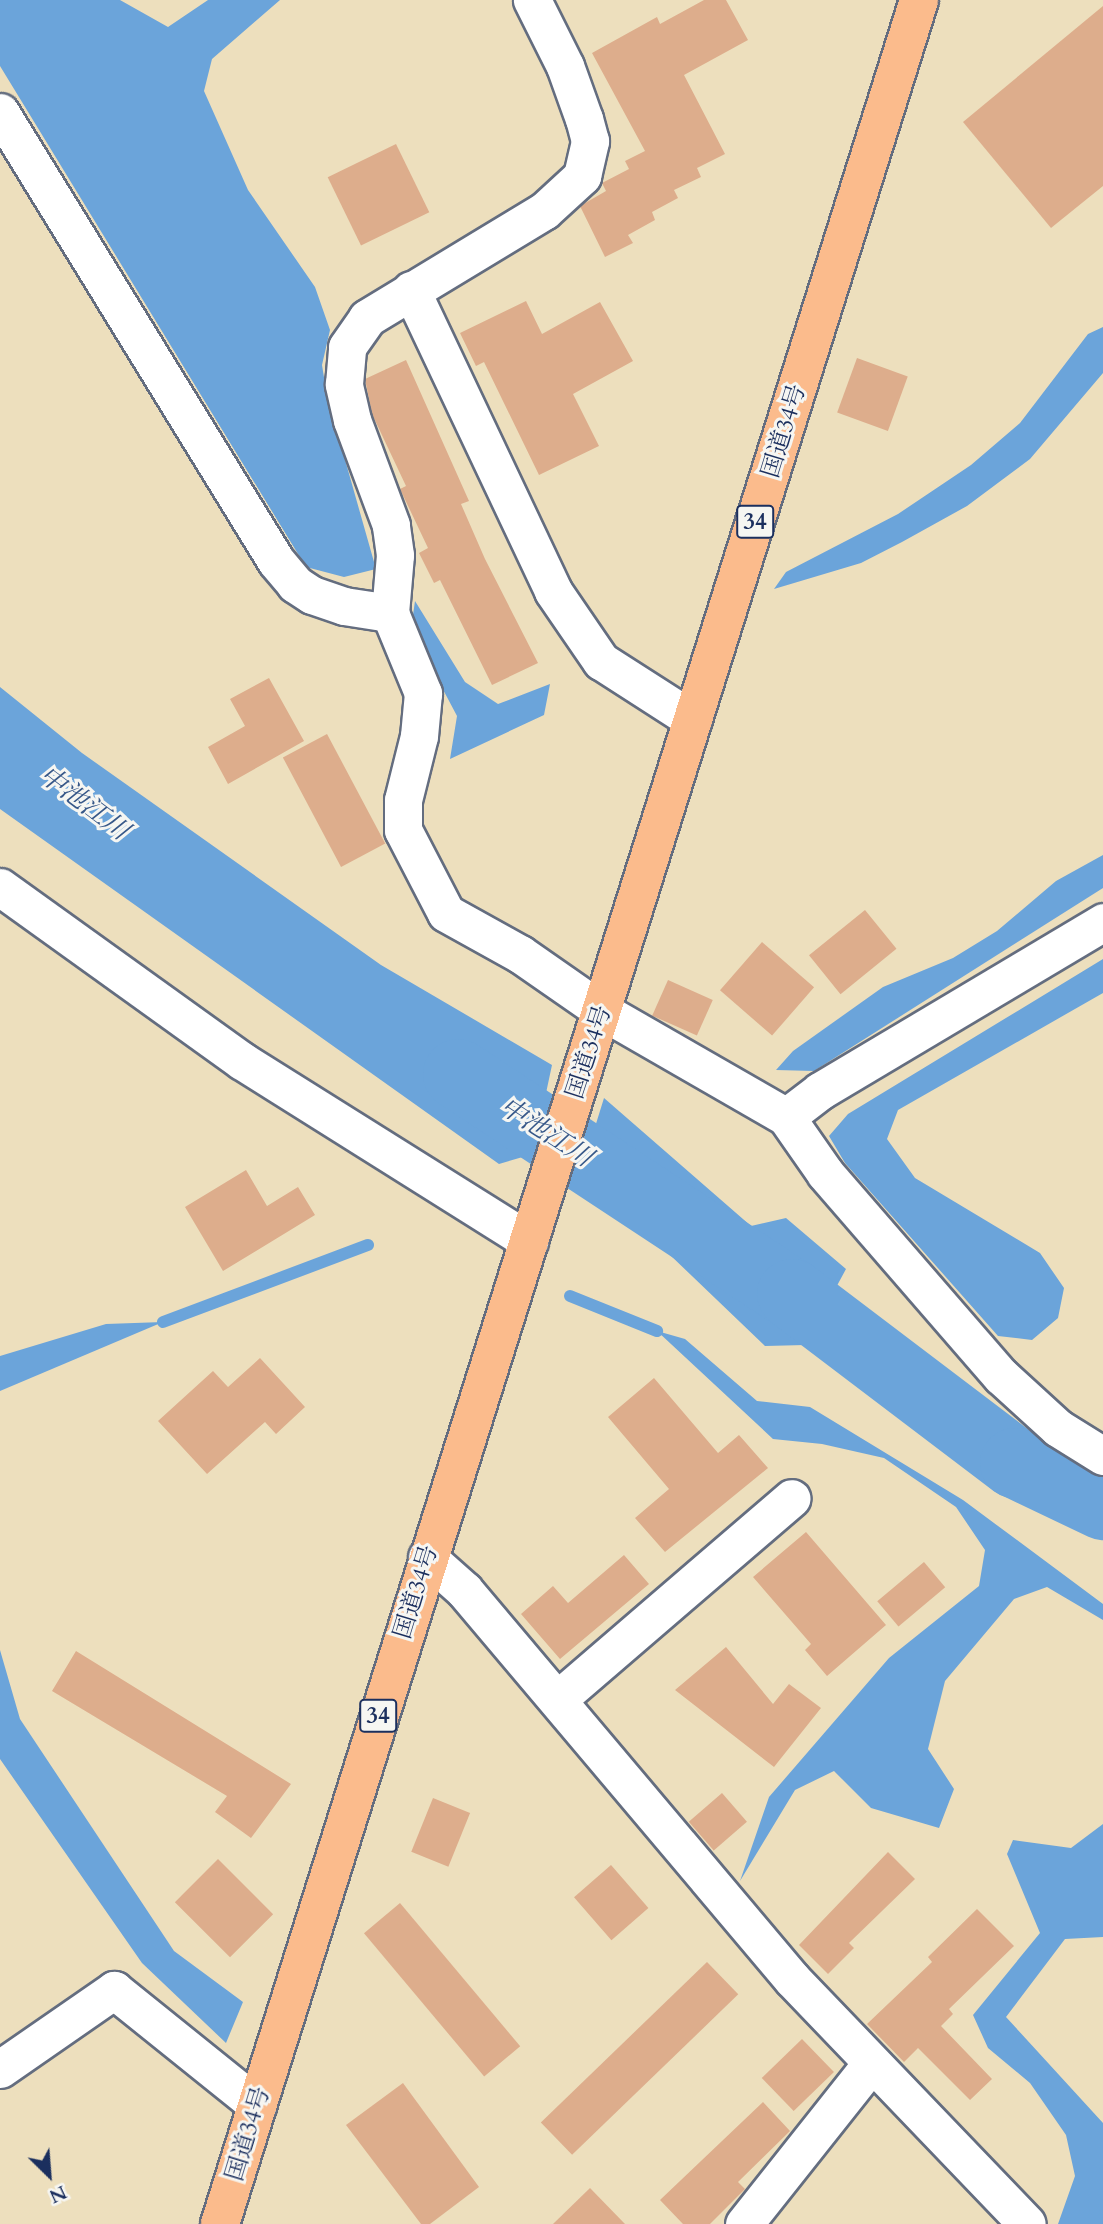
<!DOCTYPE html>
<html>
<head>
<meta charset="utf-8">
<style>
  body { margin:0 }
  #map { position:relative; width:1103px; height:2224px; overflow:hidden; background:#eddfbd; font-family:Cardo,"Noto Serif JP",serif }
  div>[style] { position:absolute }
  .water>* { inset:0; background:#6ba4da }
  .stream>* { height:12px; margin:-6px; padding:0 6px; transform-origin:6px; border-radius:6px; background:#6ba4da }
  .river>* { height:70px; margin:-35px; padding:0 35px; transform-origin:35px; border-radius:35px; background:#6ba4da }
  .building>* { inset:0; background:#ddad8c; transform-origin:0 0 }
  .roads { filter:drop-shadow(2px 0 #646d7f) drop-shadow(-2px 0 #646d7f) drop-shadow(0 2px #646d7f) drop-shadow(0 -2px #646d7f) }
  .minor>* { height:37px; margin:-18.5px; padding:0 18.5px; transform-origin:18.5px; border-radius:18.5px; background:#fff }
  .trunk>* { height:38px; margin:-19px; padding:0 19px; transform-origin:19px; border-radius:19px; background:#fbbb8c }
  span { translate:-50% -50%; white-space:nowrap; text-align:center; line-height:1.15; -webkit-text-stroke:6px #f6f6f2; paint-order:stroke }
  .shield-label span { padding:2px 5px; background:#f6f6f2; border:2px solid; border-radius:5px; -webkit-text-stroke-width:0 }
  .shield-label { font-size:23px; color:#1b2f5e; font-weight:700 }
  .street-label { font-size:24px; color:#1b2f5e }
  .water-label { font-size:26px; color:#375889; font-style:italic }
  .north { position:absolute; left:14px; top:2140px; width:70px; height:70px; -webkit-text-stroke:5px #f6f6f2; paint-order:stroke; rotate:155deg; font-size:19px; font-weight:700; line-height:28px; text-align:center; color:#1b2f5e }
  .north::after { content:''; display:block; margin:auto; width:24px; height:32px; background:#1b2f5e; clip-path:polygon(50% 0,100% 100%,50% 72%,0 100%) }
</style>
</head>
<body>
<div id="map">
  <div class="water">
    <div style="clip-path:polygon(0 0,120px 0,168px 27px,208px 0,280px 0,212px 59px,204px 91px,248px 190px,315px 287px,330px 330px,322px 365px,327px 396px,376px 569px,344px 577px,306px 567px,0 66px)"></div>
    <div style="clip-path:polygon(1103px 327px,1103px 373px,1030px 459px,967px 506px,902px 542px,861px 563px,774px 589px,786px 572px,898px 514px,971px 465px,1020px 423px,1088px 334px)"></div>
    <div style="clip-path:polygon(415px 601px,465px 682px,498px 704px,550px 684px,544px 715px,450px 759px,457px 716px,411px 629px)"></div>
    <div style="clip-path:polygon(0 687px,82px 753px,381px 965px,552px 1065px,533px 1154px,499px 1164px,0 809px)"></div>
    <div style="clip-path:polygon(1103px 855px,1103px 888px,814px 1071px,776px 1070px,793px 1051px,883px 987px,953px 958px,997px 931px,1056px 881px)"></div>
    <div style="clip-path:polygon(1103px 959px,1103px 993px,898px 1110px,887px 1139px,915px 1178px,1040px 1253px,1064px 1288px,1058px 1318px,1032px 1340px,998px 1336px,845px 1163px,829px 1136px,848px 1114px)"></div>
    <div style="clip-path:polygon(604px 1098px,751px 1226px,786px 1218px,846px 1269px,805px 1345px,765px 1346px,644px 1230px,577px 1185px)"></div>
    <div style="clip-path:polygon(163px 1322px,0 1391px,0 1356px,106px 1324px)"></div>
    <div style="clip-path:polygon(657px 1331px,685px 1339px,757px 1401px,810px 1407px,963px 1500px,1103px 1604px,1103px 1620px,1047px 1587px,1014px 1599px,945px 1681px,928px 1749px,954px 1789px,939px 1828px,871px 1808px,834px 1771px,795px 1790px,740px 1881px,769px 1797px,889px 1658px,979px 1586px,985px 1550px,956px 1507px,884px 1458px,822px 1444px,773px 1439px)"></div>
    <div style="clip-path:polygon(0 1650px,20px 1719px,174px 1951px,243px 2002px,226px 2043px,142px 1963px,0 1759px)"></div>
    <div style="clip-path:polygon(1103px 1824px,1103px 1937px,1065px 1939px,1006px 2017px,1103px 2123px,1103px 2224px,1058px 2224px,1075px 2176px,1066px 2135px,1030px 2083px,988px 2048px,973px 2015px,1040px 1933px,1007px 1854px,1013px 1840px,1071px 1848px)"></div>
  </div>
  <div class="stream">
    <div style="left:570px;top:1296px;width:94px;rotate:21.9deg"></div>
    <div style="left:163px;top:1322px;width:219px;rotate:-20.6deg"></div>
  </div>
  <div class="river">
    <div style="left:458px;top:1074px;width:400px;rotate:33.4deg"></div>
    <div style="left:792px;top:1294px;width:280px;rotate:37.2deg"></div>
    <div style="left:1015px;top:1463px;width:98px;rotate:25.5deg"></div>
  </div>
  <div class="building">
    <div style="clip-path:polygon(704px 0,726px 0,748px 40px,684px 75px,725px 154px,697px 168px,701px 177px,674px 190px,678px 198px,652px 212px,655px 220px,628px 235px,633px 243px,605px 257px,580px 206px,606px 191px,602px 183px,629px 169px,625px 161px,645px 151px,592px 53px,657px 17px,660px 24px)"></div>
    <div style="clip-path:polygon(1103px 6px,1103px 186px,1051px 228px,963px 122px)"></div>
    <div style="left:396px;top:144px;width:76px;height:76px;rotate:64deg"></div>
    <div style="clip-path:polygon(526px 301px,542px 334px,600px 302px,633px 361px,573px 394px,599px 446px,539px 475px,484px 362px,476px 366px,460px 333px)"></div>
    <div style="left:857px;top:358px;width:54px;height:58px;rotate:20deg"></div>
    <div style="clip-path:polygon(406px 360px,469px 501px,461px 504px,485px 559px,538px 663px,492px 685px,440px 580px,434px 583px,419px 553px,428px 548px,400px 489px,406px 486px,372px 414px,365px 379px)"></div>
    <div style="clip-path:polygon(269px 678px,304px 741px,228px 784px,208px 747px,245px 726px,230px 699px)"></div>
    <div style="left:327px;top:734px;width:124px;height:50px;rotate:62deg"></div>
    <div style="left:865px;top:910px;width:50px;height:72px;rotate:51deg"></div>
    <div style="left:762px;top:942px;width:69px;height:64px;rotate:41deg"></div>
    <div style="left:668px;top:980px;width:49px;height:39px;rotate:24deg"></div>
    <div style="clip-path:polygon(246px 1170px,267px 1206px,298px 1187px,315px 1215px,223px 1271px,185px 1207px)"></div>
    <div style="clip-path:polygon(260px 1358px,305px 1407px,276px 1434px,265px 1422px,207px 1474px,158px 1421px,213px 1371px,228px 1387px)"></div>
    <div style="clip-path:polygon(654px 1378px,718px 1453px,739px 1435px,768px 1468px,665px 1552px,635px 1518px,669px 1489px,608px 1417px)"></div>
    <div style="clip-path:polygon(806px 1532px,886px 1625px,827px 1676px,805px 1650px,811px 1644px,753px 1577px)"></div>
    <div style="clip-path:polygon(624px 1555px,649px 1584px,560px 1659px,521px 1614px,553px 1586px,568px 1603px)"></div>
    <div style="left:924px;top:1562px;width:33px;height:61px;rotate:50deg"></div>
    <div style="clip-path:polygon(726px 1647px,773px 1704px,789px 1684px,821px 1708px,774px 1767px,675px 1690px)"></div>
    <div style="clip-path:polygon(76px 1651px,291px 1784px,251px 1838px,215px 1812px,227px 1796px,52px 1691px)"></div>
    <div style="left:722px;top:1793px;width:38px;height:44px;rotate:49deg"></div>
    <div style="left:433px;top:1798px;width:40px;height:58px;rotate:22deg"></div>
    <div style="clip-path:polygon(888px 1852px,915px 1879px,849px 1943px,854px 1948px,828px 1974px,799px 1945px)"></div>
    <div style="left:218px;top:1859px;width:78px;height:61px;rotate:45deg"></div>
    <div style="left:611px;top:1865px;width:57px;height:49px;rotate:49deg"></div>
    <div style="left:400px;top:1903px;width:187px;height:47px;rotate:50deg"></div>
    <div style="clip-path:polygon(977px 1909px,1014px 1946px,949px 2009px,953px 2014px,941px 2026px,992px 2079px,970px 2100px,918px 2048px,904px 2062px,867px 2024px,932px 1962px,928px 1957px)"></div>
    <div style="left:707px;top:1962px;width:45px;height:231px;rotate:46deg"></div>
    <div style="left:802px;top:2039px;width:46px;height:56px;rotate:46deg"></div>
    <div style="clip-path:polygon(403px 2083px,479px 2187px,430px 2224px,421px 2224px,346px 2125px)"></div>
    <div style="clip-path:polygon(763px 2102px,790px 2131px,738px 2182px,745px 2189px,710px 2224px,683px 2224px,660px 2200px)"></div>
    <div style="clip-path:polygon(590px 2188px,625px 2224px,553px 2224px)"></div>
  </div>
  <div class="roads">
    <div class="minor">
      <div style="left:0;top:112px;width:527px;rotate:58.42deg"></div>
      <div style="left:276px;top:561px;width:30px;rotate:50deg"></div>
      <div style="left:295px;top:584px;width:20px;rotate:33deg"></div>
      <div style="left:312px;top:595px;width:34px;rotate:19deg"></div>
      <div style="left:344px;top:606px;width:47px;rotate:8.7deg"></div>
      <div style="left:390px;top:613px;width:58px;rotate:-85.1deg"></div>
      <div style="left:395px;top:555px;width:30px;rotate:-98deg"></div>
      <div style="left:391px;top:525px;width:112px;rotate:-110.4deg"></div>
      <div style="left:352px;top:420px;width:37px;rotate:-103deg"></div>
      <div style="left:344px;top:384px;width:37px;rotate:-85deg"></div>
      <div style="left:347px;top:347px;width:35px;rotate:-55deg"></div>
      <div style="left:367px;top:318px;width:207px;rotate:-31.2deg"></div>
      <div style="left:544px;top:211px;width:52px;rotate:-42.6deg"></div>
      <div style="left:582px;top:176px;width:36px;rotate:-77deg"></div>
      <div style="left:590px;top:141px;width:23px;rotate:-105deg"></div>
      <div style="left:584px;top:119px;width:56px;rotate:-109.7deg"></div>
      <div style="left:565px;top:66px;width:74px;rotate:-116.6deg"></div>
      <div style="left:411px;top:290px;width:333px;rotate:64.7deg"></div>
      <div style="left:553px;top:591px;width:85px;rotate:55.6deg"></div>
      <div style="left:601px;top:661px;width:109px;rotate:32.7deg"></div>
      <div style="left:390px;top:613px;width:87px;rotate:67.6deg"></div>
      <div style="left:423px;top:693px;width:43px;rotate:95.3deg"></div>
      <div style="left:419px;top:736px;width:66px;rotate:104deg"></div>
      <div style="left:403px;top:800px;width:30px;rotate:90deg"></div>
      <div style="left:403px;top:830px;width:93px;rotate:62.6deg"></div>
      <div style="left:446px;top:913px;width:85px;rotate:29deg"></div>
      <div style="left:520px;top:954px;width:100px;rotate:34.8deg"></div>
      <div style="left:602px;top:1011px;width:212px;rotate:29.9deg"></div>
      <div style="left:786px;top:1117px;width:68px;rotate:55.1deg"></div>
      <div style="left:825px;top:1173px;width:269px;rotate:49.1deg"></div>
      <div style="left:1001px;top:1376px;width:77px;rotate:42.4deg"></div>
      <div style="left:1058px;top:1428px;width:53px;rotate:31.9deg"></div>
      <div style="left:0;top:887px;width:298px;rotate:35.7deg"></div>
      <div style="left:242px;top:1061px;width:339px;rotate:32.1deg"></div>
      <div style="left:786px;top:1117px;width:43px;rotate:-37.4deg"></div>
      <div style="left:820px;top:1091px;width:330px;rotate:-30.8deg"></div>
      <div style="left:427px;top:1557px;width:50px;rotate:41.7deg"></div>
      <div style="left:464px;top:1590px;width:509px;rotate:49.86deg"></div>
      <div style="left:792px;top:1979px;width:339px;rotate:46.2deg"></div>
      <div style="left:558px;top:1699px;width:308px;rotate:-40.7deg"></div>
      <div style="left:0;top:2069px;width:139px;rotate:-34.7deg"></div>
      <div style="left:114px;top:1990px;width:184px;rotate:38.8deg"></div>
      <div style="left:744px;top:2224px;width:203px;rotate:-51.6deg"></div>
    </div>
    <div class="trunk">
      <div style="left:220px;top:2224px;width:2331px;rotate:-72.55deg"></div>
    </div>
  </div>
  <div class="shield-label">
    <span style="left:755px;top:522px">34</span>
    <span style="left:378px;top:1716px">34</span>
  </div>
  <div class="street-label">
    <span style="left:784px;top:431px;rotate:-73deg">国道34号</span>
    <span style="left:589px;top:1052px;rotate:-72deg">国道34号</span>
    <span style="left:416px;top:1592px;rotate:-73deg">国道34号</span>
    <span style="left:248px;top:2134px;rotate:-73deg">国道34号</span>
  </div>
  <div class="water-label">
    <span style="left:84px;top:803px;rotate:37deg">中池江川</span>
    <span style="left:546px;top:1132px;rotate:33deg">中池江川</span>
  </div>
  <div class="north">N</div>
</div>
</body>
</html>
